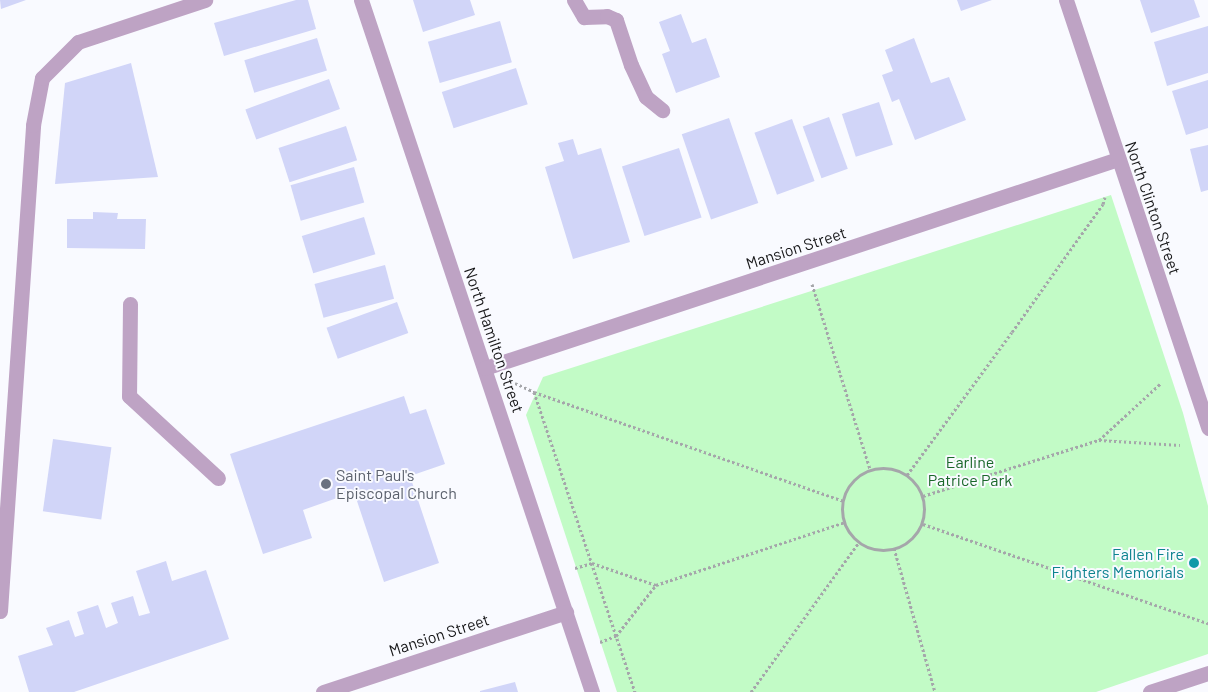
<!DOCTYPE html>
<html>
<head>
<meta charset="utf-8">
<style>
  body { margin:0 }
  #map { position:relative; width:1208px; height:692px; overflow:hidden; background:#f9faff; font-family:Barlow,sans-serif }
  div>[style] { position:absolute }
  .green>* { inset:0; background:#c2fbc6 }
  .building>* { inset:0; background:#d1d5f8; transform-origin:0 0 }
  .path>* { height:3px; margin-top:-1.5px; transform-origin:0; background:repeating-linear-gradient(90deg,#a5a6aa 0 2.5px,transparent 0 5px) }
  .path>.ring { margin:-1.5px; padding:0; box-sizing:content-box; background:none; border:3px solid #a5a6aa; border-radius:50% }
  .service>* { height:15px; margin:-7.5px; padding:0 7.5px; transform-origin:7.5px; border-radius:7.5px; background:#bea3c4 }
  .minor>* { height:15px; margin:-7.5px; padding:0 7.5px; transform-origin:7.5px; border-radius:7.5px; background:#bea3c4 }
  .tertiary>* { height:15px; margin:-7.5px; padding:0 7.5px; transform-origin:7.5px; border-radius:7.5px; background:#bea3c4 }
  .dots>* { width:14px; height:14px; translate:-50% -50%; box-sizing:border-box; border:2px solid #f9faff; border-radius:50% }
  span { translate:-50% -50%; white-space:nowrap; text-align:center; line-height:1.15; -webkit-text-stroke:4px #f9faff; paint-order:stroke }
  .street-label { font-size:16px; color:#171719 }
  .park-label { font-size:16px; color:#1a682a }
  .worship-label { font-size:16px; color:#5b616d }
  .left { translate:0 -50%; text-align:left }
  .culture-label { font-size:16px; color:#0d838f }
  .right { translate:-100% -50%; text-align:right }
</style>
</head>
<body>
<div id="map">
  <div class="green">
    <div style="clip-path:polygon(1111px 195px,1183px 413px,1208px 506px,1208px 654px,1096px 692px,617px 692px,526px 415px,543px 377px)"></div>
  </div>
  <div class="building">
    <div style="clip-path:polygon(0 0,26px 0,1px 9px)"></div>
    <div style="clip-path:polygon(296px 0,308px 0,316px 29px,224px 56px,214px 23px)"></div>
    <div style="clip-path:polygon(413px 0,470px 0,475px 15px,423px 32px)"></div>
    <div style="clip-path:polygon(957px 0,992px 0,961px 11px)"></div>
    <div style="clip-path:polygon(1140px 0,1194px 0,1200px 17px,1151px 33px)"></div>
    <div style="clip-path:polygon(681px 14px,692px 43px,706px 38px,720px 77px,676px 93px,662px 54px,670px 51px,659px 22px)"></div>
    <div style="left:500px;top:21px;width:43px;height:75px;rotate:74deg"></div>
    <div style="clip-path:polygon(1208px 26px,1208px 73px,1167px 86px,1154px 42px)"></div>
    <div style="left:317px;top:38px;width:34px;height:76px;rotate:73deg"></div>
    <div style="clip-path:polygon(914px 38px,931px 83px,949px 77px,966px 120px,915px 140px,899px 99px,892px 102px,882px 75px,893px 71px,885px 50px)"></div>
    <div style="clip-path:polygon(131px 63px,158px 177px,55px 184px,65px 83px)"></div>
    <div style="left:516px;top:68px;width:38px;height:78px;rotate:72deg"></div>
    <div style="left:329px;top:79px;width:32px;height:89px;rotate:70deg"></div>
    <div style="clip-path:polygon(1208px 80px,1208px 128px,1186px 135px,1172px 91px)"></div>
    <div style="left:879px;top:102px;width:45px;height:39px;rotate:72deg"></div>
    <div style="left:829px;top:117px;width:55px;height:28px;rotate:70deg"></div>
    <div style="left:729px;top:118px;width:90px;height:50px;rotate:71deg"></div>
    <div style="left:792px;top:119px;width:66px;height:40px;rotate:70deg"></div>
    <div style="left:346px;top:126px;width:36px;height:71px;rotate:72deg"></div>
    <div style="clip-path:polygon(573px 139px,578px 155px,601px 148px,630px 242px,573px 259px,545px 167px,564px 161px,558px 143px)"></div>
    <div style="clip-path:polygon(1208px 145px,1208px 190px,1201px 192px,1190px 149px)"></div>
    <div style="left:679px;top:148px;width:73px;height:60px;rotate:72deg"></div>
    <div style="left:354px;top:167px;width:37px;height:66px;rotate:74deg"></div>
    <div style="clip-path:polygon(93px 212px,118px 213px,117px 219px,146px 219px,145px 249px,67px 248px,67px 219px,93px 219px)"></div>
    <div style="left:364px;top:217px;width:39px;height:65px;rotate:73deg"></div>
    <div style="left:385px;top:265px;width:35px;height:73px;rotate:75deg"></div>
    <div style="left:397px;top:302px;width:33px;height:75px;rotate:70deg"></div>
    <div style="clip-path:polygon(404px 396px,410px 414px,426px 409px,445px 464px,410px 476px,439px 563px,384px 582px,354px 492px,303px 510px,312px 538px,263px 554px,230px 454px)"></div>
    <div style="left:53px;top:439px;width:59px;height:73px;rotate:8deg"></div>
    <div style="clip-path:polygon(166px 561px,172px 581px,206px 570px,229px 639px,74px 692px,29px 692px,18px 656px,53px 645px,46px 628px,69px 620px,75px 637px,84px 634px,77px 612px,98px 605px,106px 628px,118px 623px,111px 603px,133px 596px,139px 616px,150px 613px,136px 571px)"></div>
    <div style="clip-path:polygon(515px 682px,518px 692px,480px 692px,480px 691px)"></div>
  </div>
  <div class="path">
    <div style="left:812px;top:284px;width:194px;rotate:72.6deg"></div>
    <div style="left:515px;top:383px;width:21px;rotate:25deg"></div>
    <div style="left:534px;top:392px;width:328px;rotate:19.4deg"></div>
    <div style="left:534px;top:392px;width:317px;rotate:71.4deg"></div>
    <div style="left:1099px;top:440px;width:81px;rotate:3.5deg"></div>
    <div class="ring" style="left:842px;top:468px;width:79px;height:79px"></div>
    <div style="left:907px;top:475px;width:177px;rotate:-53.7deg"></div>
    <div style="left:1012px;top:332px;width:157px;rotate:-54.6deg"></div>
    <div style="left:1103px;top:204px;width:7px;rotate:-74deg"></div>
    <div style="left:923px;top:496px;width:185px;rotate:-17.7deg"></div>
    <div style="left:1099px;top:440px;width:83px;rotate:-42.6deg"></div>
    <div style="left:923px;top:524px;width:302px;rotate:19.2deg"></div>
    <div style="left:894px;top:548px;width:150px;rotate:74.1deg"></div>
    <div style="left:575px;top:568px;width:18px;rotate:-16deg"></div>
    <div style="left:592px;top:563px;width:68px;rotate:19deg"></div>
    <div style="left:656px;top:585px;width:199px;rotate:-18.4deg"></div>
    <div style="left:600px;top:642px;width:17px;rotate:-21deg"></div>
    <div style="left:616px;top:636px;width:65px;rotate:-51.9deg"></div>
    <div style="left:751px;top:692px;width:185px;rotate:-54.2deg"></div>
  </div>
  <div class="service">
    <div style="left:574px;top:0;width:20px;rotate:60deg"></div>
    <div style="left:584px;top:17px;width:23px;rotate:-2deg"></div>
    <div style="left:607px;top:16px;width:10px;rotate:24deg"></div>
    <div style="left:616px;top:20px;width:47px;rotate:71.6deg"></div>
    <div style="left:631px;top:65px;width:35px;rotate:65deg"></div>
    <div style="left:646px;top:97px;width:21px;rotate:39deg"></div>
    <div style="left:130px;top:304px;width:92px;rotate:90.6deg"></div>
    <div style="left:129px;top:396px;width:121px;rotate:42.7deg"></div>
  </div>
  <div class="minor">
    <div style="left:361px;top:0;width:730px;rotate:71.54deg"></div>
    <div style="left:485px;top:368px;width:667px;rotate:-18.27deg"></div>
    <div style="left:0;top:611px;width:487px;rotate:-86.1deg"></div>
    <div style="left:33px;top:125px;width:48px;rotate:-79.2deg"></div>
    <div style="left:42px;top:78px;width:51px;rotate:-45deg"></div>
    <div style="left:78px;top:42px;width:134px;rotate:-18.3deg"></div>
    <div style="left:323px;top:692px;width:256px;rotate:-18.2deg"></div>
    <div style="left:1150px;top:692px;width:61px;rotate:-18.1deg"></div>
  </div>
  <div class="tertiary">
    <div style="left:1066px;top:0;width:451px;rotate:71.6deg"></div>
  </div>
  <div class="dots">
    <div style="left:326px;top:484px;background:#6b7280"></div>
    <div style="left:1194px;top:563px;background:#0f9aa8"></div>
  </div>
  <div class="street-label">
    <span style="left:1153px;top:208px;rotate:71deg">North Clinton Street</span>
    <span style="left:796px;top:248px;rotate:-18deg">Mansion Street</span>
    <span style="left:494px;top:340px;rotate:71deg">North Hamilton Street</span>
    <span style="left:439px;top:635px;rotate:-18deg">Mansion Street</span>
  </div>
  <div class="park-label">
    <span style="left:970px;top:471px">Earline<br>Patrice Park</span>
  </div>
  <div class="worship-label">
    <span class="left" style="left:336px;top:484px">Saint Paul's<br>Episcopal Church</span>
  </div>
  <div class="culture-label">
    <span class="right" style="left:1184px;top:563px">Fallen Fire<br>Fighters Memorials</span>
  </div>
</div>
</body>
</html>
